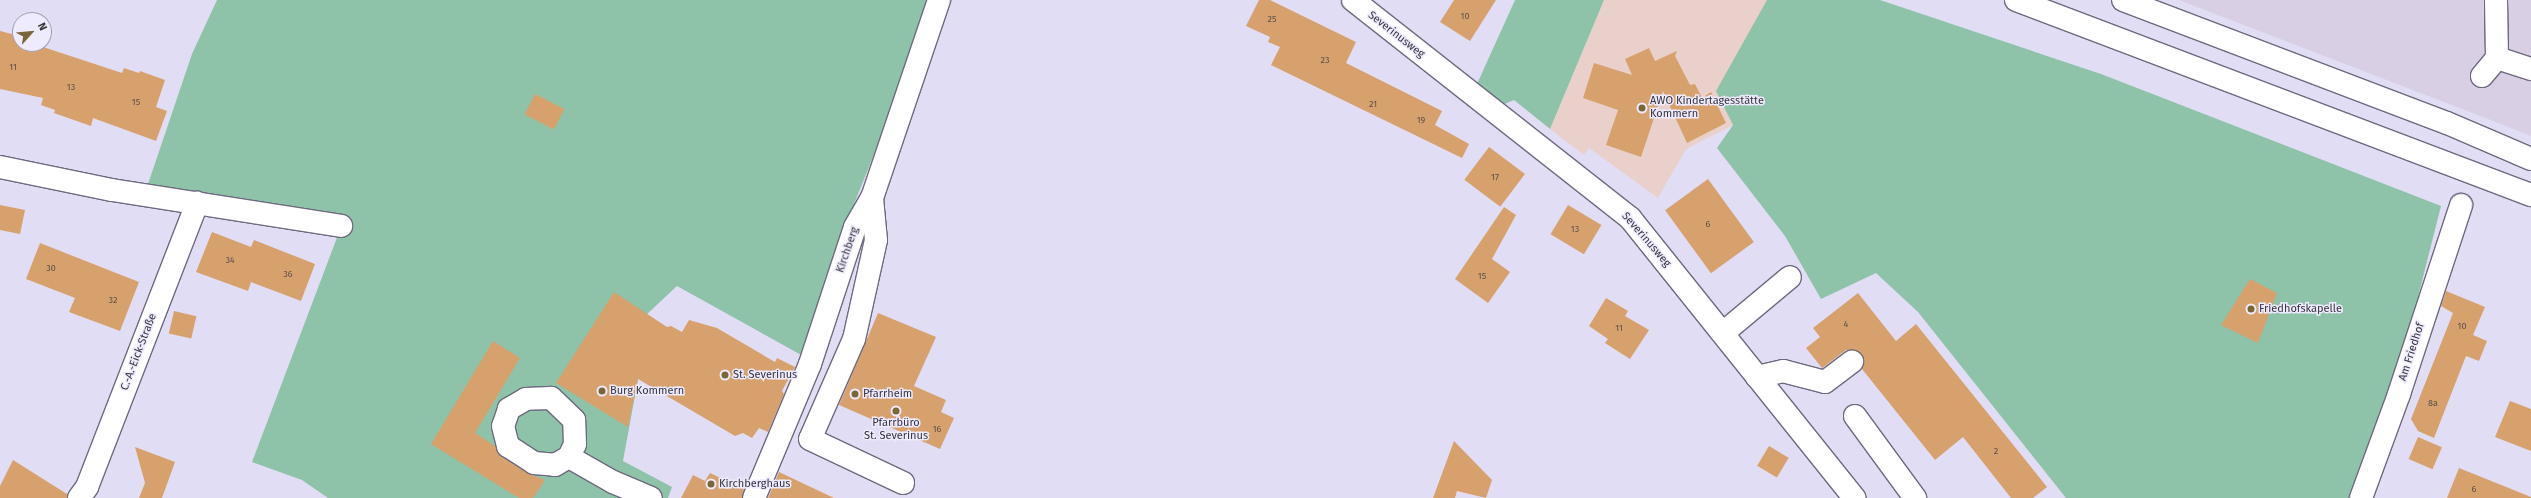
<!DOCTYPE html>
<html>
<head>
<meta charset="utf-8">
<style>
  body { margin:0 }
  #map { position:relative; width:2531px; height:498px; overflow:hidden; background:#e1ddf4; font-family:"Fira Sans",sans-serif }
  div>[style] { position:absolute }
  .commercial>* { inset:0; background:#d8cfe4 }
  .education>* { inset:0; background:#ead0ca }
  .green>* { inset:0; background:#8ec2a9 }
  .building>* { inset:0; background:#d7a16d; transform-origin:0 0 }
  .roads { filter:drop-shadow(1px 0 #6e6a7e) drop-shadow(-1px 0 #6e6a7e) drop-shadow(0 1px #6e6a7e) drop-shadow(0 -1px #6e6a7e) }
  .minor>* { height:22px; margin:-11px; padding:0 11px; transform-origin:11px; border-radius:11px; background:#fff }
  .major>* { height:22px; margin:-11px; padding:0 11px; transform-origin:11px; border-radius:11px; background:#fff }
  .dots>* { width:11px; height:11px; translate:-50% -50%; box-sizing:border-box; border:2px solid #eeebfe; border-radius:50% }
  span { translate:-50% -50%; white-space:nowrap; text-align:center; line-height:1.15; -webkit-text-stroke:3px #eeebfe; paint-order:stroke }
  .number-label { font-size:9px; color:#5e4f49 }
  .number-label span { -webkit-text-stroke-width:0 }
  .street-label { font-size:11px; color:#36343d }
  .poi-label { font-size:11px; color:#36343d }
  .left { translate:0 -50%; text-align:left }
  .north { position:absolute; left:12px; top:12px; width:40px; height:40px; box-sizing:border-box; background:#eeebfe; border:1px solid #a4a2b1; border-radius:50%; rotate:63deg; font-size:11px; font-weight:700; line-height:16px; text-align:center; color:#36343d }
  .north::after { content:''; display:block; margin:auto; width:14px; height:18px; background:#7a6735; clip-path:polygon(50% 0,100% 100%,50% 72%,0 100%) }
</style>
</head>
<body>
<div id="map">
  <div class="commercial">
    <div style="clip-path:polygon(2179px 0,2531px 0,2531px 136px,2501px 124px)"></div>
  </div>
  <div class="education">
    <div style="clip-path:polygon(1604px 0,1767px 0,1717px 91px,1733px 125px,1686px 149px,1658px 198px,1589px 148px,1584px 155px,1550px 129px)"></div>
  </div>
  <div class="green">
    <div style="clip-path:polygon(217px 0,929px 0,909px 67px,850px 214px,803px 356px,677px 286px,646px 315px,641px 363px,623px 461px,672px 487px,668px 498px,328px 498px,302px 480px,252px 462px,338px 235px,148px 184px,192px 54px)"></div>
    <div style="clip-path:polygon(1515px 0,1604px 0,1550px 129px,1514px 100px,1502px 105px,1477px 84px)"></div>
    <div style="clip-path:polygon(1767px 0,1880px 0,2101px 74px,2441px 206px,2391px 404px,2349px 498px,2066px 498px,1918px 312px,1876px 273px,1821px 299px,1785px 236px,1717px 148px,1733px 125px,1716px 91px)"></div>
  </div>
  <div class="building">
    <div style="clip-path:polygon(1259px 0,1270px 0,1356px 42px,1346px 63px,1442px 111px,1435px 125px,1469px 144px,1462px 158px,1271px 65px,1280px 47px,1268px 42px,1270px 37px,1246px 26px)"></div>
    <div style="clip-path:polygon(1454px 0,1496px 0,1470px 41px,1440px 22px)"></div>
    <div style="clip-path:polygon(0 31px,20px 36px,20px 44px,34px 44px,122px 73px,124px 68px,139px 73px,140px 71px,165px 80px,156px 107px,167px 111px,156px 141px,93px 118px,91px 126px,54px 113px,55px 110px,41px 105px,43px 98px,0 89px)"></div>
    <div style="clip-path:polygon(1649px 48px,1655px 61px,1677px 51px,1675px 56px,1690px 85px,1695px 84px,1702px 98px,1711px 92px,1726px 123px,1687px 143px,1663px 91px,1641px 157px,1606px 145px,1618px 110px,1583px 98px,1594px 63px,1632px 75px,1625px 59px)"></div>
    <div style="left:535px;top:94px;width:33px;height:23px;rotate:27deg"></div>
    <div style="left:1489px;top:147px;width:45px;height:41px;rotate:37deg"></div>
    <div style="left:1708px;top:179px;width:78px;height:53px;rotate:54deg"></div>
    <div style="clip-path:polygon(0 205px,25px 210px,20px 234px,0 230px)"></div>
    <div style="left:1568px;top:205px;width:39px;height:34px;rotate:31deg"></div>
    <div style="clip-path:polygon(1504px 207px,1516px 215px,1492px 259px,1510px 272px,1488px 303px,1455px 279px)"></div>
    <div style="clip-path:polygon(212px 232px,251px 247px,254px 240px,315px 264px,301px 301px,251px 282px,248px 291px,196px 272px)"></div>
    <div style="clip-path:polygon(40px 243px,139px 282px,120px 331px,69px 312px,75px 298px,26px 279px)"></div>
    <div style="clip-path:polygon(2250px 279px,2277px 293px,2258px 343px,2221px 325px)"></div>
    <div style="clip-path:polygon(2446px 291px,2485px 307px,2473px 335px,2487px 341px,2479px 361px,2466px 356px,2434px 438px,2418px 431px,2411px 419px,2453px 313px,2441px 306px)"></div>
    <div style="clip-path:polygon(614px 292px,667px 327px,671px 326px,682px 332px,689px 320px,717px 328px,775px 362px,777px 358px,795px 367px,782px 391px,784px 394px,768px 432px,759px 428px,752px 438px,743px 433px,735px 436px,638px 379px,628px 427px,556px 383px)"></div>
    <div style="clip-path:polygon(1858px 293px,1896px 341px,1916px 324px,2047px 487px,2033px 498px,2011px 498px,1963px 437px,1935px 460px,1862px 369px,1864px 360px,1857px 351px,1846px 350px,1822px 368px,1806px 348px,1820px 337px,1813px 328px)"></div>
    <div style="clip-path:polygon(1606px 298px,1628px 311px,1625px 316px,1649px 330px,1630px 359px,1605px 343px,1608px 339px,1589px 326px)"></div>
    <div style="left:174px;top:311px;width:23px;height:23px;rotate:13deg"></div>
    <div style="clip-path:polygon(878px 313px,936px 337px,914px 386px,946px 400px,941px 412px,954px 418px,940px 449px,839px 405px)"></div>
    <div style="clip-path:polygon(493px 341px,520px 358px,475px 433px,495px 446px,501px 456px,527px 473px,545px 480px,533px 498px,519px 498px,431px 444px)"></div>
    <div style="clip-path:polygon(2510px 401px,2531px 409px,2531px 451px,2495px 437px)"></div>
    <div style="left:2418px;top:437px;width:26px;height:24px;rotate:23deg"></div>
    <div style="clip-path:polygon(1454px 441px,1492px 480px,1486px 498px,1457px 491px,1455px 498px,1433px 498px)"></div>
    <div style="left:1769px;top:446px;width:23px;height:23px;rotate:31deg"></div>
    <div style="clip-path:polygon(135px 447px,175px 462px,162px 498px,139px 498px,145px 483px)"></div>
    <div style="clip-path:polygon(13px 460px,67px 494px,67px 498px,0 498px,0 486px)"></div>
    <div style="clip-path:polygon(2459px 468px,2531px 497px,2531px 498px,2447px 498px)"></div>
    <div style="clip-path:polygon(779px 472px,834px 498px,768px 498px)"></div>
    <div style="clip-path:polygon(710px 473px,744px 489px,742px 498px,681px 498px,693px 475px,705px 481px)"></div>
  </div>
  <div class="roads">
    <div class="minor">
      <div style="left:1353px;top:0;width:352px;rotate:38.2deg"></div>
      <div style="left:1630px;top:218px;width:359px;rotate:51.3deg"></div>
      <div style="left:2496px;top:0;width:58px;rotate:89deg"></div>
      <div style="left:2482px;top:76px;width:23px;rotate:-50deg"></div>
      <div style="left:2497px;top:58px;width:36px;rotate:18deg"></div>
      <div style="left:0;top:167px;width:114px;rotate:11.6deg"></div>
      <div style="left:112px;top:190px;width:232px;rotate:8.9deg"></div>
      <div style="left:872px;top:198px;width:42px;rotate:84.6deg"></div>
      <div style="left:876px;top:240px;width:101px;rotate:102.5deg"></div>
      <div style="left:854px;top:339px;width:109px;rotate:113.7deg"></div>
      <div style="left:810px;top:439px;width:103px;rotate:25.3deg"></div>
      <div style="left:1723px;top:333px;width:87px;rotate:-39.9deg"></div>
      <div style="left:1757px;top:377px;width:27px;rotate:-13deg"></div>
      <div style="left:1783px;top:371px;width:43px;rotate:14.7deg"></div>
      <div style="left:1825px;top:382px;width:34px;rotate:-37deg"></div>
      <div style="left:1855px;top:416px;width:102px;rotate:53.8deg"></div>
      <div style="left:569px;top:457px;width:14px;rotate:-65deg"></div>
      <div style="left:575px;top:444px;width:24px;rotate:-92deg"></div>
      <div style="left:574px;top:420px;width:32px;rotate:-136deg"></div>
      <div style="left:551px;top:398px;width:25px;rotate:178deg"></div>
      <div style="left:526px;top:399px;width:20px;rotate:150deg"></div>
      <div style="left:509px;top:409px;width:18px;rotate:109deg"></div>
      <div style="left:503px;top:426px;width:21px;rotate:76deg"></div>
      <div style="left:508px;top:446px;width:31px;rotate:33deg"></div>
      <div style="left:534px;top:463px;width:21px;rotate:5deg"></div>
      <div style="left:555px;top:465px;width:16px;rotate:-30deg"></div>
      <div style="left:569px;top:457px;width:51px;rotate:29.6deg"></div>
      <div style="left:613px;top:482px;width:41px;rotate:22.8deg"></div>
      <div style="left:79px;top:498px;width:14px;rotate:-54deg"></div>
      <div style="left:87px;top:487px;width:305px;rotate:-68.8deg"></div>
      <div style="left:754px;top:498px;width:145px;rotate:-67.3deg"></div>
      <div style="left:810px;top:364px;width:144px;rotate:-71.8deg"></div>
      <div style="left:855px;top:227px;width:34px;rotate:-60deg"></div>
      <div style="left:872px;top:198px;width:209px;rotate:-71.3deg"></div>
      <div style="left:2361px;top:498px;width:111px;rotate:-69.9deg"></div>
      <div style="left:2399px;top:394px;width:199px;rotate:-71.8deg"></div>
    </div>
    <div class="major">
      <div style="left:2016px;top:0;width:551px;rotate:20.74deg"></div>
      <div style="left:2123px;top:0;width:347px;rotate:20.8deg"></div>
      <div style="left:2447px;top:123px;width:91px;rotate:23.2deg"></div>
    </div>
  </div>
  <div class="dots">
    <div style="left:1642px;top:108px;background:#7a6735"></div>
    <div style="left:2251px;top:309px;background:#7a6735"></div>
    <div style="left:725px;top:375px;background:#7a6735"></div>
    <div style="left:602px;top:391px;background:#7a6735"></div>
    <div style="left:855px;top:394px;background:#7a6735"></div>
    <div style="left:896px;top:411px;background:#7a6735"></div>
    <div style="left:711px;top:484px;background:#7a6735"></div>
  </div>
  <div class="number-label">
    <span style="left:1465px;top:16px">10</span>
    <span style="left:1272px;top:19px">25</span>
    <span style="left:1325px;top:60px">23</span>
    <span style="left:13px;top:67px">11</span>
    <span style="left:71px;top:87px">13</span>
    <span style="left:136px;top:102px">15</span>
    <span style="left:1373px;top:104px">21</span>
    <span style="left:1421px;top:120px">19</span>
    <span style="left:1495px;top:177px">17</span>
    <span style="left:1708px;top:224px">6</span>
    <span style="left:1575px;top:229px">13</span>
    <span style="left:230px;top:260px">34</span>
    <span style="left:51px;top:268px">30</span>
    <span style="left:288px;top:274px">36</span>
    <span style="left:1482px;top:276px">15</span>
    <span style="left:113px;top:300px">32</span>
    <span style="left:1846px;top:324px">4</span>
    <span style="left:2462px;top:326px">10</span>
    <span style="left:1619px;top:328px">11</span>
    <span style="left:2433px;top:403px">8a</span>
    <span style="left:937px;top:429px">16</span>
    <span style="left:1996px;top:451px">2</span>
    <span style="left:2474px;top:489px">6</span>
  </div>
  <div class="street-label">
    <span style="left:1396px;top:35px;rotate:38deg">Severinusweg</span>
    <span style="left:1646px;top:240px;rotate:49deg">Severinusweg</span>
    <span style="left:848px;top:250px;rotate:-71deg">Kirchberg</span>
    <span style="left:139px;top:352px;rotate:-69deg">C.-A.-Eick-Straße</span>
    <span style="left:2412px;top:352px;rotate:-72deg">Am Friedhof</span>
  </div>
  <div class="poi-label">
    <span class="left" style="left:1650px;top:108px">AWO Kindertagesstätte<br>Kommern</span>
    <span class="left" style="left:2259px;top:309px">Friedhofskapelle</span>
    <span class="left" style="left:733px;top:375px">St. Severinus</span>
    <span class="left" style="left:610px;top:391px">Burg Kommern</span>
    <span class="left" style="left:863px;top:394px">Pfarrheim</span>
    <span style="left:896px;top:430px">Pfarrbüro<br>St. Severinus</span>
    <span class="left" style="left:719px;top:484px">Kirchberghaus</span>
  </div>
  <div class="north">N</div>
</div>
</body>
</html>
